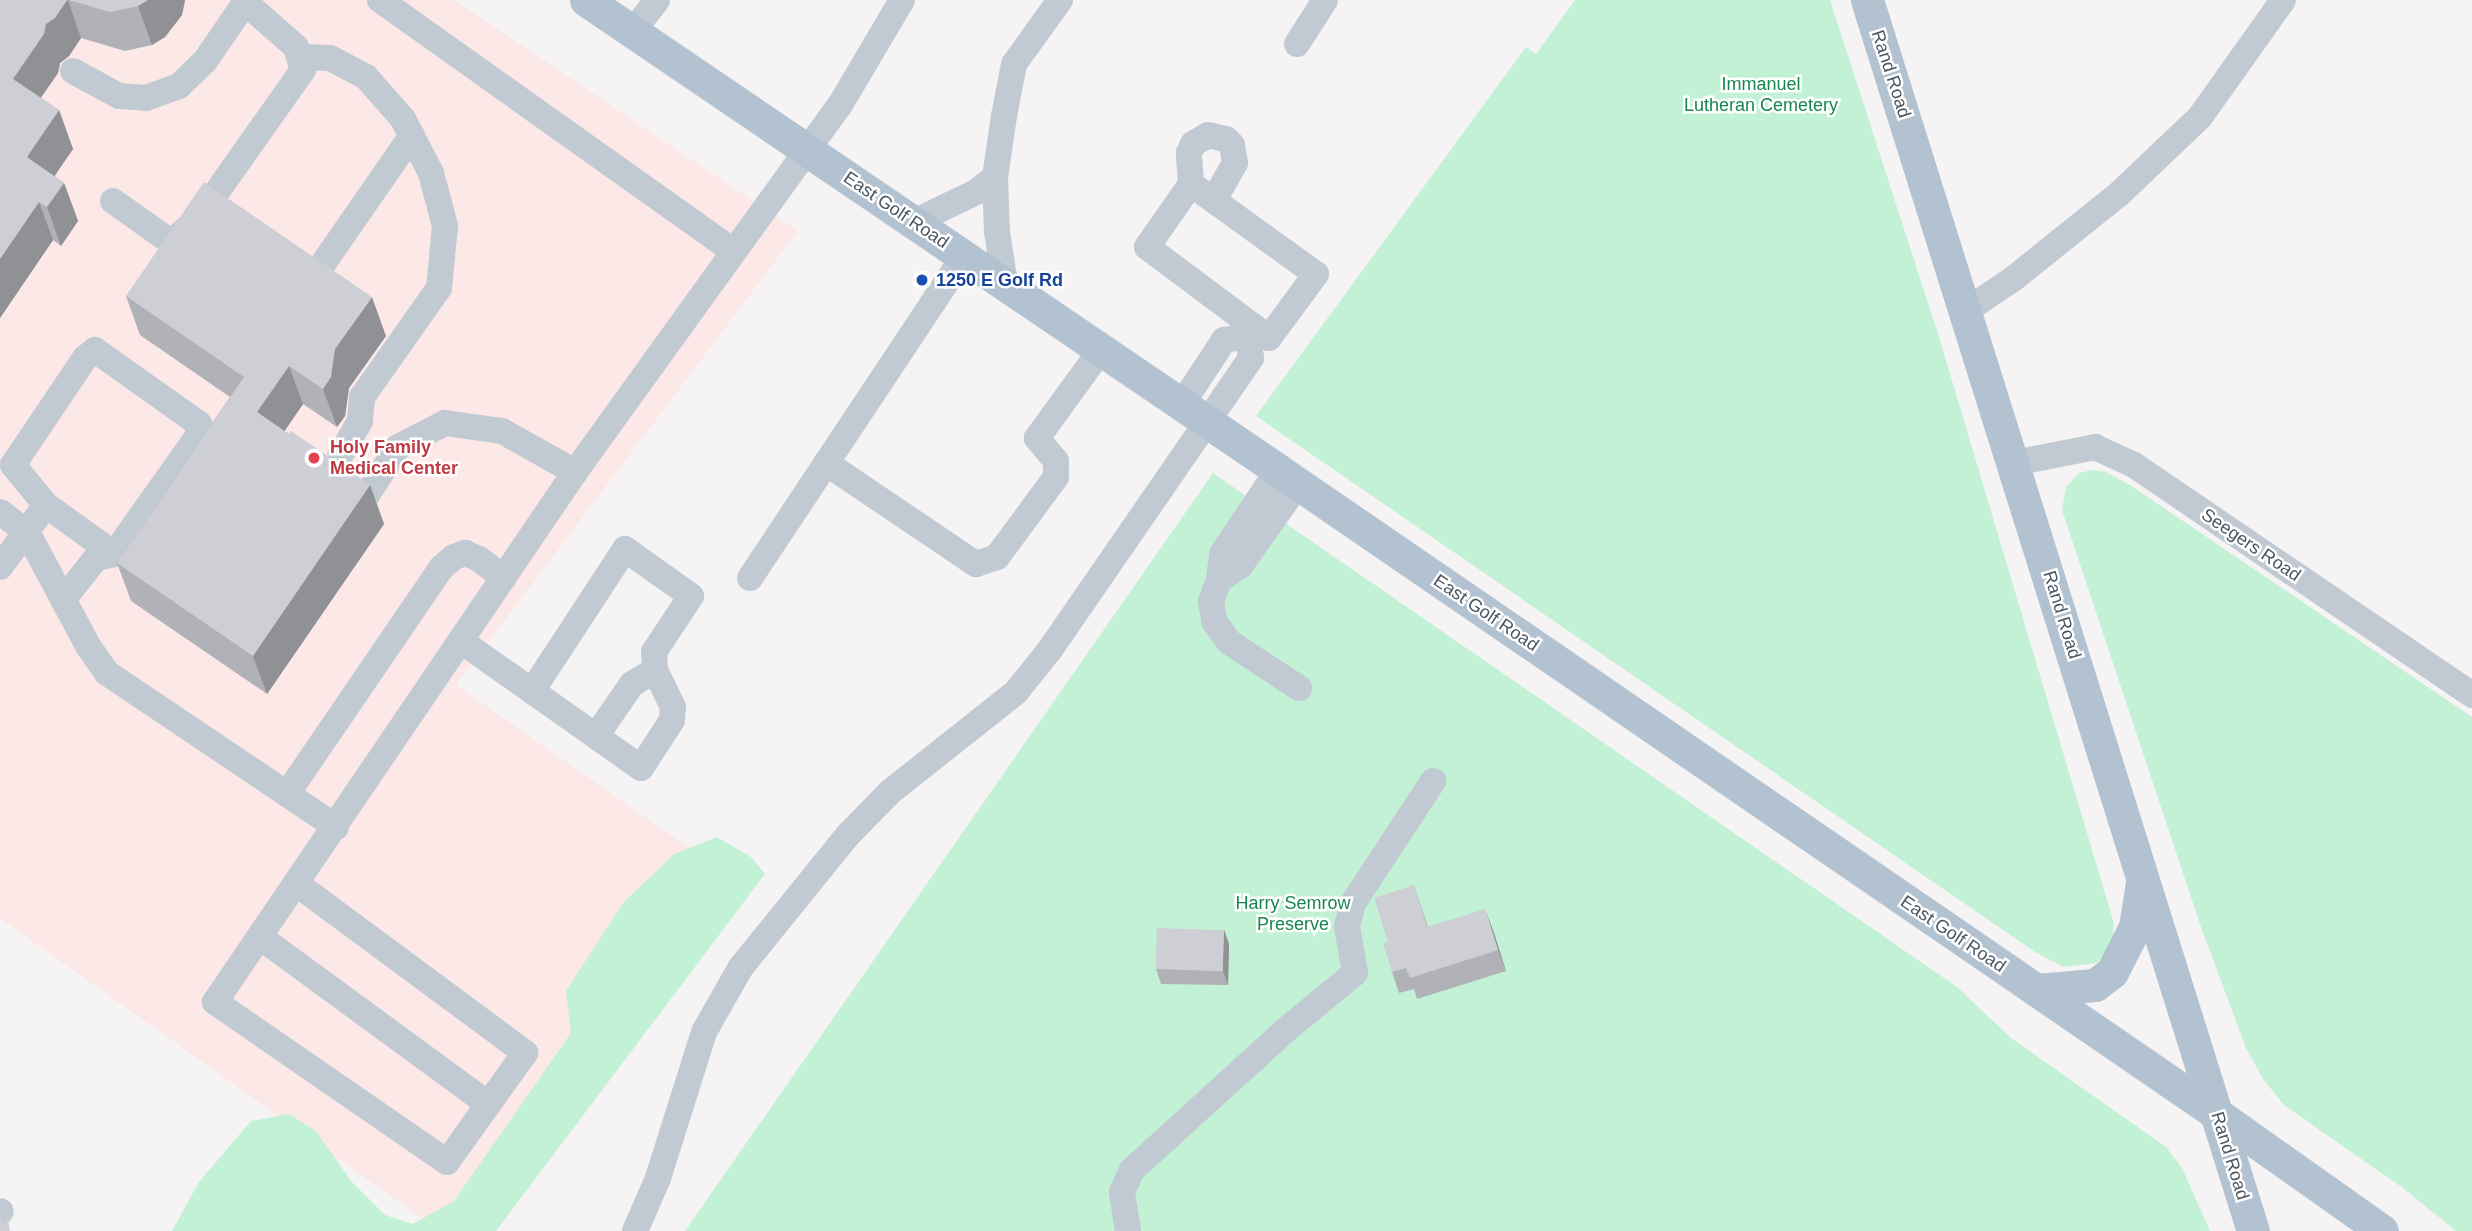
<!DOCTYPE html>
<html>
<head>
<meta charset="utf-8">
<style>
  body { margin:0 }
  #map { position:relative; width:2472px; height:1231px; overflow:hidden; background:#f5f3f3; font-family:Helvetica,sans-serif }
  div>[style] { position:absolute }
  .medical>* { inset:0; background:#fce8e6 }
  .green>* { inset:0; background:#c3f1d5 }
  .minor>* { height:26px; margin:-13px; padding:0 13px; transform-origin:13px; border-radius:13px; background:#c1cad2 }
  .major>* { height:33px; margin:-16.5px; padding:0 16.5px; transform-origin:16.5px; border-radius:16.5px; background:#b3c2d1 }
  .wall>* { inset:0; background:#b0b2b7 }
  .shaded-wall>* { inset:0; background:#909195 }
  .building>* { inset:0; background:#cdcfd5; transform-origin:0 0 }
  .dots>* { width:19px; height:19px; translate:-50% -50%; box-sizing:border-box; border:4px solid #fff; border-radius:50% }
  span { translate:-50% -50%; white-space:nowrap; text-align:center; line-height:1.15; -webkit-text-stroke:5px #fff; paint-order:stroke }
  .street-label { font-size:18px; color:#4a5661 }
  .park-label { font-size:18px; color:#17864f }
  .transit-label { font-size:18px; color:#164399; font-weight:700 }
  .left { translate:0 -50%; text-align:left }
  .health-label { font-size:18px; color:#be3a42; font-weight:700 }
</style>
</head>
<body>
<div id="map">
  <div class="medical">
    <div style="clip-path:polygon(0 0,454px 0,798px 231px,456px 685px,725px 873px,440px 1231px,0 918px)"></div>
  </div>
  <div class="green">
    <div style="clip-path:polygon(1575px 0,1830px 0,1939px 337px,2113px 920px,2114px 938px,2108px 952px,2097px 963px,2064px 967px,2035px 952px,1256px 416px,1526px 47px,1536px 54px)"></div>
    <div style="clip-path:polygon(2092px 470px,2106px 472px,2130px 485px,2472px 717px,2472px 1231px,2456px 1231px,2403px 1188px,2284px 1105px,2263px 1079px,2246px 1048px,2201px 927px,2062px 510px,2066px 487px,2079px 473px)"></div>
    <div style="clip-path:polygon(1213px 473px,1957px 987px,2011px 1038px,2166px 1147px,2182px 1168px,2210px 1231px,685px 1231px)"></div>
    <div style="clip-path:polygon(717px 837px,751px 857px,765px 874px,496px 1231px,172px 1231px,199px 1182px,251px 1121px,289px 1114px,316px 1131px,352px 1182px,385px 1215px,413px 1224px,454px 1201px,571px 1033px,566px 991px,623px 903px,674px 854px)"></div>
  </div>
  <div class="minor">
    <div style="left:380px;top:0;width:433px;rotate:35.4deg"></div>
    <div style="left:633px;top:31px;width:39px;rotate:-52deg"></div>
    <div style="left:1297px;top:44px;width:52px;rotate:-57.5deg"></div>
    <div style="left:299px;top:57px;width:31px;rotate:2deg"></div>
    <div style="left:330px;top:58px;width:41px;rotate:27.8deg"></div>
    <div style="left:366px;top:77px;width:56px;rotate:48.6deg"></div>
    <div style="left:403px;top:119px;width:61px;rotate:62.6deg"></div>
    <div style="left:431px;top:173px;width:55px;rotate:75.2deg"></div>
    <div style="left:445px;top:226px;width:62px;rotate:95.5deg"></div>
    <div style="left:439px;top:288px;width:133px;rotate:125.2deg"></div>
    <div style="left:362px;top:397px;width:24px;rotate:95deg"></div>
    <div style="left:360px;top:421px;width:40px;rotate:119.7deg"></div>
    <div style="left:73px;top:71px;width:52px;rotate:28.5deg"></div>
    <div style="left:119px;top:96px;width:27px;rotate:4deg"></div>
    <div style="left:146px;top:98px;width:35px;rotate:-20deg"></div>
    <div style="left:179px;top:86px;width:36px;rotate:-44deg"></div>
    <div style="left:205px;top:61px;width:74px;rotate:-55.5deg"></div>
    <div style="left:1191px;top:184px;width:154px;rotate:35.8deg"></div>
    <div style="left:1316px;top:274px;width:79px;rotate:126.3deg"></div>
    <div style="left:1269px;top:338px;width:152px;rotate:-143.3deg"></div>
    <div style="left:1147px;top:247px;width:77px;rotate:-55.1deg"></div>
    <div style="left:1191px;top:184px;width:31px;rotate:-94deg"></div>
    <div style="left:1189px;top:153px;width:10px;rotate:-66deg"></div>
    <div style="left:1193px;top:144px;width:17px;rotate:-31deg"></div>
    <div style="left:1208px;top:135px;width:18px;rotate:13deg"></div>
    <div style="left:1226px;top:139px;width:8px;rotate:45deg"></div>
    <div style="left:1232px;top:145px;width:18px;rotate:81deg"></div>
    <div style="left:1235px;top:163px;width:43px;rotate:119.6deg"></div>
    <div style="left:113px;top:201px;width:71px;rotate:35.3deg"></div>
    <div style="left:171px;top:242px;width:34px;rotate:-40deg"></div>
    <div style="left:197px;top:220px;width:184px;rotate:-54.8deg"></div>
    <div style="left:303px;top:70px;width:24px;rotate:-107deg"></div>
    <div style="left:296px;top:47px;width:67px;rotate:-138.7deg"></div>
    <div style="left:914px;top:222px;width:69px;rotate:-25.8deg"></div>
    <div style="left:976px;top:192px;width:24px;rotate:-38deg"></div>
    <div style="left:318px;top:271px;width:165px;rotate:-55.3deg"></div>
    <div style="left:1005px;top:284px;width:53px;rotate:-98.7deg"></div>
    <div style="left:997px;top:232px;width:55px;rotate:-92.1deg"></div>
    <div style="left:995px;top:177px;width:62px;rotate:-81.6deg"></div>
    <div style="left:1004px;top:116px;width:53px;rotate:-79.1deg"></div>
    <div style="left:1014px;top:64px;width:79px;rotate:-54.3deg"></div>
    <div style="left:1964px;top:312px;width:59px;rotate:-34deg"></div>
    <div style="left:2013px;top:279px;width:134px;rotate:-38.7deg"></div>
    <div style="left:2118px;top:195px;width:113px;rotate:-43.6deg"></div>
    <div style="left:2200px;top:117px;width:143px;rotate:-54.6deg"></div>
    <div style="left:1182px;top:404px;width:77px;rotate:-56.7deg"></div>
    <div style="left:1224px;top:340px;width:24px;rotate:-9deg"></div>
    <div style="left:826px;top:463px;width:181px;rotate:34deg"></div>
    <div style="left:976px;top:564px;width:22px;rotate:-18deg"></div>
    <div style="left:997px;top:557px;width:99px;rotate:-53.6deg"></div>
    <div style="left:1056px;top:477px;width:16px;rotate:-90deg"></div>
    <div style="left:1056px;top:461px;width:30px;rotate:-130deg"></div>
    <div style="left:1037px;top:438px;width:109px;rotate:-54deg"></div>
    <div style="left:2014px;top:463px;width:83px;rotate:-11.2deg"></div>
    <div style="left:2095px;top:447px;width:43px;rotate:24.8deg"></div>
    <div style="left:2134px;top:465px;width:409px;rotate:34.2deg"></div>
    <div style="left:1278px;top:470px;width:101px;rotate:123.7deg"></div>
    <div style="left:1222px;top:554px;width:26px;rotate:97deg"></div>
    <div style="left:1219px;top:580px;width:22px;rotate:111deg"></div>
    <div style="left:1211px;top:601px;width:20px;rotate:81deg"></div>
    <div style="left:1214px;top:621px;width:26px;rotate:54deg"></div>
    <div style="left:1229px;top:642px;width:84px;rotate:33.3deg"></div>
    <div style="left:367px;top:495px;width:57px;rotate:-57.1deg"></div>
    <div style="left:398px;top:447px;width:53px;rotate:-27.1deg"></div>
    <div style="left:445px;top:423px;width:58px;rotate:8deg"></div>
    <div style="left:502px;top:431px;width:84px;rotate:29.3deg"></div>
    <div style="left:46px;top:505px;width:84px;rotate:35.8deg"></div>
    <div style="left:0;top:512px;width:34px;rotate:37deg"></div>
    <div style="left:27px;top:532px;width:129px;rotate:61.8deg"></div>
    <div style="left:88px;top:646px;width:33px;rotate:55deg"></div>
    <div style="left:107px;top:673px;width:276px;rotate:33.9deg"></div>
    <div style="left:0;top:567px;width:77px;rotate:-53.4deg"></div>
    <div style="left:46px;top:505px;width:52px;rotate:-129.5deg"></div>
    <div style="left:13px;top:465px;width:129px;rotate:-56.1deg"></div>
    <div style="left:85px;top:358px;width:13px;rotate:-39deg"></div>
    <div style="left:95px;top:350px;width:128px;rotate:35.4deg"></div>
    <div style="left:199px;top:424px;width:12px;rotate:95deg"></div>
    <div style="left:198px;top:436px;width:145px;rotate:125.4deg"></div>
    <div style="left:114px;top:554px;width:18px;rotate:167deg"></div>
    <div style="left:96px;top:558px;width:53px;rotate:128.2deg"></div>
    <div style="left:750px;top:578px;width:387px;rotate:-56.4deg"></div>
    <div style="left:1219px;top:580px;width:25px;rotate:-34deg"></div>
    <div style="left:1240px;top:566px;width:100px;rotate:-54.7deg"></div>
    <div style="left:461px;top:641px;width:220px;rotate:35.2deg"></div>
    <div style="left:641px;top:768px;width:57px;rotate:-57.1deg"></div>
    <div style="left:672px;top:720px;width:13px;rotate:-86deg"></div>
    <div style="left:673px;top:707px;width:41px;rotate:-115.9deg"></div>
    <div style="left:655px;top:670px;width:18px;rotate:-93deg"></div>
    <div style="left:654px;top:652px;width:67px;rotate:-56.5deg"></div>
    <div style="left:691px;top:596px;width:81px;rotate:-144.5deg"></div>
    <div style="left:625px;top:549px;width:170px;rotate:123.2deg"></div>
    <div style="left:596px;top:736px;width:63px;rotate:-55.3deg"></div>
    <div style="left:632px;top:684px;width:27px;rotate:-31deg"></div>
    <div style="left:287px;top:794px;width:273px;rotate:-55.7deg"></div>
    <div style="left:441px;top:568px;width:17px;rotate:-40deg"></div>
    <div style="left:454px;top:557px;width:12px;rotate:-20deg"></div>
    <div style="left:465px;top:553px;width:15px;rotate:23deg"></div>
    <div style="left:479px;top:559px;width:31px;rotate:37deg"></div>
    <div style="left:297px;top:884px;width:284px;rotate:36.5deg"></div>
    <div style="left:525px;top:1053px;width:134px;rotate:125.6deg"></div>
    <div style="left:447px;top:1162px;width:282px;rotate:-145.4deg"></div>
    <div style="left:215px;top:1002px;width:641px;rotate:-55.81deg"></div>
    <div style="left:575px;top:472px;width:453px;rotate:-54.2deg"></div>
    <div style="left:840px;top:105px;width:122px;rotate:-59.4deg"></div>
    <div style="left:260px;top:937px;width:283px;rotate:36.2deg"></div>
    <div style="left:0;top:1212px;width:1px;rotate:-45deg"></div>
    <div style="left:635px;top:1231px;width:58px;rotate:-66.5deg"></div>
    <div style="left:658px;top:1178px;width:153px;rotate:-72.5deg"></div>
    <div style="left:704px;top:1032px;width:75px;rotate:-60.4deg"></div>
    <div style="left:741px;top:967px;width:170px;rotate:-51deg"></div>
    <div style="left:848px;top:835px;width:60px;rotate:-45.7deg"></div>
    <div style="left:890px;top:792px;width:161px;rotate:-38.4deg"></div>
    <div style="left:1016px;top:692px;width:53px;rotate:-51.2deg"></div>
    <div style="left:1049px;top:651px;width:329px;rotate:-55.4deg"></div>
    <div style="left:1236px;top:380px;width:27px;rotate:-56deg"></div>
    <div style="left:1251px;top:358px;width:22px;rotate:-98deg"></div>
    <div style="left:1248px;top:336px;width:11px;rotate:-56deg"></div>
    <div style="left:1128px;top:1231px;width:39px;rotate:-99deg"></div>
    <div style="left:1122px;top:1192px;width:24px;rotate:-66deg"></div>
    <div style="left:1132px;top:1170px;width:210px;rotate:-42.3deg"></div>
    <div style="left:1287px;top:1029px;width:88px;rotate:-39.5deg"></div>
    <div style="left:1355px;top:973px;width:48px;rotate:-99.7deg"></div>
    <div style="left:1347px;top:926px;width:24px;rotate:-75deg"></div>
    <div style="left:1353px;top:903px;width:146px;rotate:-56.7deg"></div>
  </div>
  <div class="major">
    <div style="left:586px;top:0;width:837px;rotate:34.18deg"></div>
    <div style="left:1278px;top:470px;width:1139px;rotate:34.44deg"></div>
    <div style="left:2217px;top:1114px;width:202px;rotate:35.3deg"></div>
    <div style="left:1867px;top:0;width:1290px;rotate:72.59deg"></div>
    <div style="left:2036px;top:990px;width:59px;rotate:-4.8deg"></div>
    <div style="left:2095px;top:985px;width:21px;rotate:-37deg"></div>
    <div style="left:2112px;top:972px;width:51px;rotate:-62.9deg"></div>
    <div style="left:2135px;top:927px;width:45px;rotate:-81deg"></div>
  </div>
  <div class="wall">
    <div style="clip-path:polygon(0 0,185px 0,182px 15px,165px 37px,152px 45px,125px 51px,81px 38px,69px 56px,60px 63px,58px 73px,41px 98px,59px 110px,73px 149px,54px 176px,64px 183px,78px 221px,61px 246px,53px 240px,0 318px)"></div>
    <div style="clip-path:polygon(126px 296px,386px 336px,349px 388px,345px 416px,337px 427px,303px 404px,284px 431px,370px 485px,384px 524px,267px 694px,131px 601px,117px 563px,230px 397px,140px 335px)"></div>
    <div style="clip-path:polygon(1414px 885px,1428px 927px,1493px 930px,1506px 971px,1417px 999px,1414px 989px,1399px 993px,1392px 972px)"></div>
    <div style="clip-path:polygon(1224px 930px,1229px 944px,1228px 985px,1161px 984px,1156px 969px)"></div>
  </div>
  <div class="shaded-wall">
    <div style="clip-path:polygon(68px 0,81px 38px,69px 56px,60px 63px,58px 73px,27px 117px,13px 79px,46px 24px)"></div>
    <div style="clip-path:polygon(148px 0,185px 0,182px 15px,165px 37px,152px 45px,138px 6px)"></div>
    <div style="clip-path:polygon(59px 110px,73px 149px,41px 196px,27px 157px)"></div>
    <div style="clip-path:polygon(64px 183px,78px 221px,61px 246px,47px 207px)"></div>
    <div style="clip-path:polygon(39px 202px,53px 240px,0 318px,0 259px)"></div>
    <div style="clip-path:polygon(372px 297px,386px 336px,349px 388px,345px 416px,337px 427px,323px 389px,335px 349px)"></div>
    <div style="clip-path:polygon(289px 366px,303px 404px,271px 451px,257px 412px)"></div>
    <div style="clip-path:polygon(370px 485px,384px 524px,267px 694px,253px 656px)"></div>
    <div style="clip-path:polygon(1485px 909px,1493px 930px,1506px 971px,1498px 950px)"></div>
    <div style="clip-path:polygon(1224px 930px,1229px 944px,1228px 985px,1223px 971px)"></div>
  </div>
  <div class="building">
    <div style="clip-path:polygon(0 0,67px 0,55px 18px,46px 24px,44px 34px,13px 79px,59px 110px,27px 157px,64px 183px,47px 207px,39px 202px,0 259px)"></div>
    <div style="clip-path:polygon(69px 0,148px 0,138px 6px,110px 12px)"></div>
    <div style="clip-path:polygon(204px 182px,372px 297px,335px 349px,331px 377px,323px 389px,289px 366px,257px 412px,289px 434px,291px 431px,370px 485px,253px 656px,117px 563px,244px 377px,126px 296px)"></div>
    <div style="clip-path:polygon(1414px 885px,1427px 927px,1485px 909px,1498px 950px,1410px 978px,1406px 968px,1392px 972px,1383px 943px,1388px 942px,1374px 898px)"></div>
    <div style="left:1157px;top:928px;width:67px;height:41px;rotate:2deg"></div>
    <div style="clip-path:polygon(0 1213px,2px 1223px,8px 1220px,10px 1231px,0 1231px)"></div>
  </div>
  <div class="dots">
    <div style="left:922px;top:280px;background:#1a4fb4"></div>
    <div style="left:314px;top:458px;background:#e0444e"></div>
  </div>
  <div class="street-label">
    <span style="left:1891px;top:74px;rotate:72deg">Rand Road</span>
    <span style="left:896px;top:210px;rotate:34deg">East Golf Road</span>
    <span style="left:2251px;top:545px;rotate:34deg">Seegers Road</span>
    <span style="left:1486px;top:613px;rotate:34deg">East Golf Road</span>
    <span style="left:2062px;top:615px;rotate:73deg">Rand Road</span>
    <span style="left:1953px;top:934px;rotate:34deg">East Golf Road</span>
    <span style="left:2230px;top:1156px;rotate:73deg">Rand Road</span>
  </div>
  <div class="park-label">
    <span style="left:1761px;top:95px">Immanuel<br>Lutheran Cemetery</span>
    <span style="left:1293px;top:914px">Harry Semrow<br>Preserve</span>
  </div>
  <div class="transit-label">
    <span class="left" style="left:936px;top:280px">1250 E Golf Rd</span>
  </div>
  <div class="health-label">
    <span class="left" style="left:330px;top:458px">Holy Family<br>Medical Center</span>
  </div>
</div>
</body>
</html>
